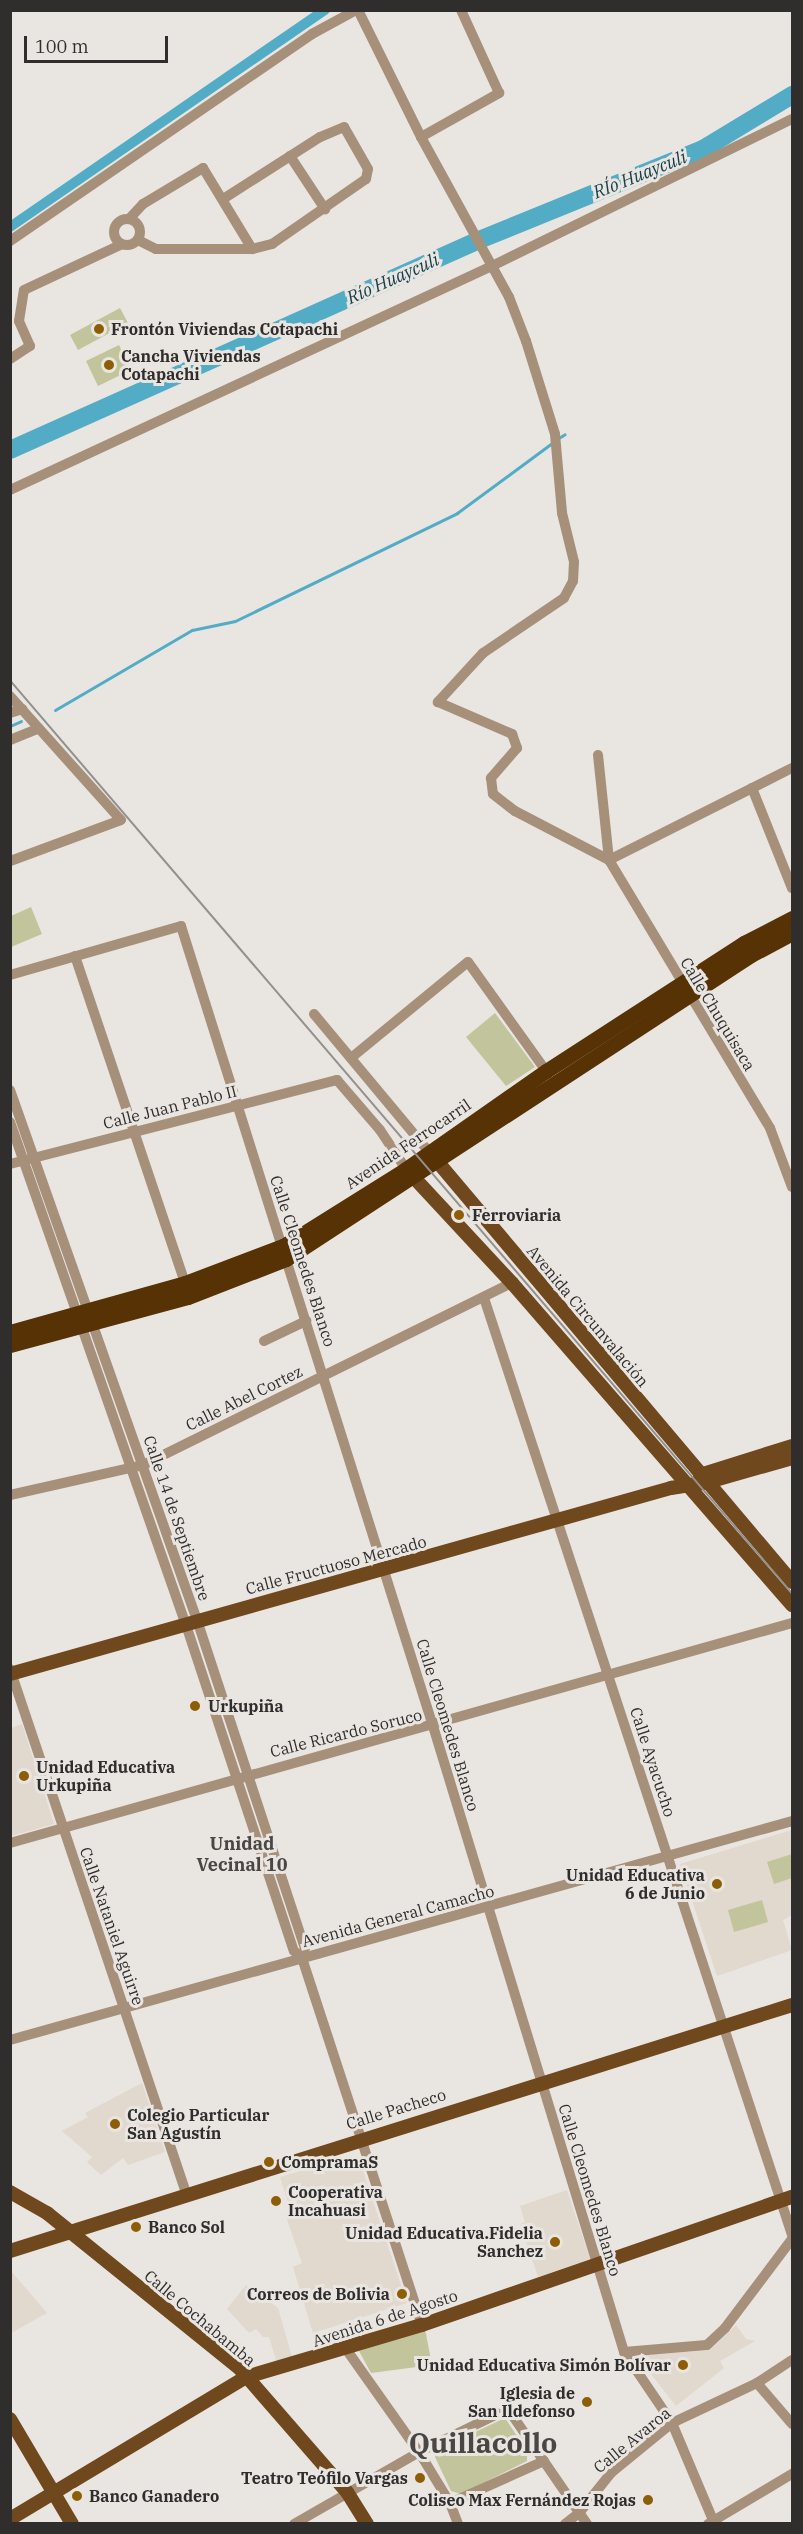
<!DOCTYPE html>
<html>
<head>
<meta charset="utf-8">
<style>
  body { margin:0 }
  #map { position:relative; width:803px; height:2534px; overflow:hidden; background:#e9e5e1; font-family:"IBM Plex Serif",serif }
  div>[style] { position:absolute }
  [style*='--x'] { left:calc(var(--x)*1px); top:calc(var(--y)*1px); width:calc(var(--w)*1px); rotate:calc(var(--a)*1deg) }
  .built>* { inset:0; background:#e1d8ce }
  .green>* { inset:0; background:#c2c59b }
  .stream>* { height:3px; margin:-1.5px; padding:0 1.5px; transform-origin:1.5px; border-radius:1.5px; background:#52acc6 }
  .canal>* { height:10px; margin:-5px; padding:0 5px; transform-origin:5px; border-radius:5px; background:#52acc6 }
  .river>* { height:18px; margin:-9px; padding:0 9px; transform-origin:9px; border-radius:9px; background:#52acc6 }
  .minor>* { height:10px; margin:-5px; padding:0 5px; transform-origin:5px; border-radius:5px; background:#a7907a }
  .minor>.ring { margin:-5px; padding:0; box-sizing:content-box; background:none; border:10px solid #a7907a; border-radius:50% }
  .major>* { height:14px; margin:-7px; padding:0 7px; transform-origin:7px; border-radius:7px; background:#70481d }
  .highway>* { height:15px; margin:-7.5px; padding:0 7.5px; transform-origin:7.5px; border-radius:7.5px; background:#563205 }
  .tram>* { height:1.5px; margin:-0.75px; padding:0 0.75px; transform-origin:0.75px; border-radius:0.75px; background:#93908d }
  .dots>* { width:16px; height:16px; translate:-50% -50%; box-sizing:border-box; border:3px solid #e9e5e1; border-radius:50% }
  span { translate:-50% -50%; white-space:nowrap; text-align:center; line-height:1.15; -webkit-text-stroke:6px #e9e5e1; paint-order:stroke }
  .poi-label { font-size:16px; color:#302e2d; font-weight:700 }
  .left { translate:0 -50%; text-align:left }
  .right { translate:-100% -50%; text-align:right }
  .street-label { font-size:16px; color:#302e2d }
  .water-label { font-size:18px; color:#153f4a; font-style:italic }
  .neighbourhood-label { font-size:18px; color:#494643; font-weight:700 }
  .town-label { font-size:28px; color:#494643; font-weight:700 }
  .frame { position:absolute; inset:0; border:12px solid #302e2d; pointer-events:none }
  .scale { position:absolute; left:24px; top:36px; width:144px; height:27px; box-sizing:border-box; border:3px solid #302e2d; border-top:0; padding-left:8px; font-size:18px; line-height:21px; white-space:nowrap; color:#302e2d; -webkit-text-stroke:4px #e9e5e1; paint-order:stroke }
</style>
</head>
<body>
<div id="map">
  <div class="built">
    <i style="clip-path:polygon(22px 1724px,54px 1824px,11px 1836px,11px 1728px)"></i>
    <i style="clip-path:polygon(792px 1830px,792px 1915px,783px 1920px,792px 1950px,717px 1976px,680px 1864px)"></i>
    <i style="clip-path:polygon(142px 2083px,165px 2152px,128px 2165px,123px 2158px,101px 2175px,87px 2162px,92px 2157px,62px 2131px,88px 2117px,85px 2113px)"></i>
    <i style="clip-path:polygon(349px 2156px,359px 2159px,407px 2303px,313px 2333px,293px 2267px,302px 2263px,285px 2214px,291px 2212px,280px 2177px)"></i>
    <i style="clip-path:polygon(567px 2190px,590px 2259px,538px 2277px,520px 2224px,525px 2222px,520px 2206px)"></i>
    <i style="clip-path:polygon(11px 2271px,47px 2313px,11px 2333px,10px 2333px)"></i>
    <i style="clip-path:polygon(246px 2285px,278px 2308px,292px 2357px,277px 2363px,269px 2337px,263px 2337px,256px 2329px,249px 2333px,227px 2309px)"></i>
    <i style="clip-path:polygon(736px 2325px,746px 2339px,755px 2341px,720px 2361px,724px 2368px,676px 2406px,637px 2356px,710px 2350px)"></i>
  </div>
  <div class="green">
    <i style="clip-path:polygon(120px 308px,128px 323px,78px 350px,70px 335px)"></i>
    <i style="clip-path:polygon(119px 345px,131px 370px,98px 386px,86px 361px)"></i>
    <i style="clip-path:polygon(31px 907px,42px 934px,11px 947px,11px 916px)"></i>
    <i style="clip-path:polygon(495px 1013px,535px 1067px,506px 1086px,466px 1037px)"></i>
    <i style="clip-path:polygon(792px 1854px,792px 1878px,774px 1884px,767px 1862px)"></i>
    <i style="clip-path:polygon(762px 1900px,768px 1922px,734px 1932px,728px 1910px)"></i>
    <i style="clip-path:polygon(425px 2329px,432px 2365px,371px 2373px,359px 2351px)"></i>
    <i style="clip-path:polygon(505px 2418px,527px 2451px,527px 2461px,461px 2494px,451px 2491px,435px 2457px,437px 2450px)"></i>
  </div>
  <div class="stream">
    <i style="--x:557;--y:439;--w:9;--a:-32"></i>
    <i style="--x:55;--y:710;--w:159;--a:-30.3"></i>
    <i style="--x:192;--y:630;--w:44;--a:-11.8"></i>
    <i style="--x:235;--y:621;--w:247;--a:-25.9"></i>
    <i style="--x:457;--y:513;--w:118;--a:-36.4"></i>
    <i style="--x:10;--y:726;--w:12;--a:-24"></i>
  </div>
  <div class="canal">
    <i style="--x:10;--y:227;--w:383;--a:-34.6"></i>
  </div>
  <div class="river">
    <i style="--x:10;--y:450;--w:514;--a:-24.12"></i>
    <i style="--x:479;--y:240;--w:242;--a:-22.1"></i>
    <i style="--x:703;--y:149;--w:104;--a:-31.2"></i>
  </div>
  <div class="minor">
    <i style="--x:358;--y:10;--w:142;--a:63.6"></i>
    <i style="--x:421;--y:137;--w:183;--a:61.2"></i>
    <i style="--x:509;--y:297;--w:47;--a:68.9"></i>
    <i style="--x:526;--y:341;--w:97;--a:72.7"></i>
    <i style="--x:555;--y:434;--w:79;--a:84.9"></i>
    <i style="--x:562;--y:513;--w:50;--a:76.2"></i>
    <i style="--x:574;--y:562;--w:19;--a:93"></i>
    <i style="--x:573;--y:581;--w:19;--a:118"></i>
    <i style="--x:564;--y:598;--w:98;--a:145.8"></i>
    <i style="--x:483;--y:653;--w:67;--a:132.6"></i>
    <i style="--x:438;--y:702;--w:81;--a:23.4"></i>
    <i style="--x:512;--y:734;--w:15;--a:70"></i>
    <i style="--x:517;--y:748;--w:40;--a:131"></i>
    <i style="--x:491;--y:778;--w:16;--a:83"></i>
    <i style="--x:493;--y:794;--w:28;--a:38"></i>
    <i style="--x:515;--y:811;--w:106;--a:27.5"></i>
    <i style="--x:421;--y:137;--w:90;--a:-29.4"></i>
    <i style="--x:499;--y:93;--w:91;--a:-114.6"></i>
    <i style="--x:290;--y:156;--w:64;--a:56.6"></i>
    <i class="ring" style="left:114px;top:219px;width:16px;height:16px"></i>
    <i style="--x:129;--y:219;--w:21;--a:-47"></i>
    <i style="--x:143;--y:204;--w:70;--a:-31"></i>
    <i style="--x:203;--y:168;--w:95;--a:58.8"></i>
    <i style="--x:138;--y:240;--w:20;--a:27"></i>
    <i style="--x:156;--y:249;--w:96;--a:0"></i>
    <i style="--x:252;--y:249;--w:21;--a:-14"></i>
    <i style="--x:272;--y:244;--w:114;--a:-34.7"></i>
    <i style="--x:366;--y:179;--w:10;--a:-79"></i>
    <i style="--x:368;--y:169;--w:48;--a:-119.7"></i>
    <i style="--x:344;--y:127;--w:26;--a:157"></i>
    <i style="--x:320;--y:137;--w:115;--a:147.4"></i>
    <i style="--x:10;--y:241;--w:366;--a:-34.4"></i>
    <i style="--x:312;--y:34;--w:50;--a:-28.6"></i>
    <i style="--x:10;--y:359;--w:24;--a:-33"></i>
    <i style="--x:30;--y:346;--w:27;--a:-114"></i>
    <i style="--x:19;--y:321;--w:31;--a:-81"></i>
    <i style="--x:24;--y:290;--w:108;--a:-25.1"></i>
    <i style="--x:10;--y:490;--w:532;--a:-24.93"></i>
    <i style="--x:492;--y:266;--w:334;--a:-26.1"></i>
    <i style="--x:10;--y:696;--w:166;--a:48.2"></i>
    <i style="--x:121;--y:820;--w:118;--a:159.7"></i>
    <i style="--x:10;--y:713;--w:13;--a:-18"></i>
    <i style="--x:10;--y:740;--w:31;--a:-22"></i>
    <i style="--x:598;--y:755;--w:106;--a:84"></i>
    <i style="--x:609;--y:860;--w:313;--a:59"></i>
    <i style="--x:770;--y:1128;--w:63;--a:69.6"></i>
    <i style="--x:752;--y:788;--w:108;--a:68.2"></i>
    <i style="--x:609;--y:860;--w:205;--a:-26.7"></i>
    <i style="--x:75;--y:956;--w:345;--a:71.4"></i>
    <i style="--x:10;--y:975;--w:178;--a:-16"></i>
    <i style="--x:181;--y:926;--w:839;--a:72.52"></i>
    <i style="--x:433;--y:1726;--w:654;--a:73.03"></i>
    <i style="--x:624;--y:2352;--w:86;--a:55.9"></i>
    <i style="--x:672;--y:2423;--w:105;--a:67.1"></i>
    <i style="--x:314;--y:1014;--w:181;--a:50.2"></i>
    <i style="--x:351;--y:1058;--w:151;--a:-39.4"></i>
    <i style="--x:468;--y:962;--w:134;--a:54.4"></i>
    <i style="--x:10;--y:1090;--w:562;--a:70.57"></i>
    <i style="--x:197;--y:1620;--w:345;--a:71.8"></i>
    <i style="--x:305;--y:1948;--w:10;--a:107"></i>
    <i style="--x:10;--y:1122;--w:533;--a:70.72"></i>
    <i style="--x:186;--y:1625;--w:343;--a:71.7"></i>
    <i style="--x:294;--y:1951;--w:11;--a:41"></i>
    <i style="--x:302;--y:1958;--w:386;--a:71.9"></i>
    <i style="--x:10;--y:1164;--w:338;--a:-14.4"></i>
    <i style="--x:337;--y:1080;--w:66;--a:49.3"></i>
    <i style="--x:380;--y:1130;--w:47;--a:56.3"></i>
    <i style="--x:484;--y:1298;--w:986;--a:71.8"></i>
    <i style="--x:264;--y:1341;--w:47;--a:-25.5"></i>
    <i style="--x:10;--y:1495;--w:136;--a:-12.7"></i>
    <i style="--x:143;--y:1465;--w:411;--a:-26.3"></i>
    <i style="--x:10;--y:1669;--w:553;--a:71.43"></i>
    <i style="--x:10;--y:1843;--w:812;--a:-15.71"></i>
    <i style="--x:10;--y:2040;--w:812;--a:-15.64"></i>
    <i style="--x:346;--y:2349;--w:126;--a:54.7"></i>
    <i style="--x:419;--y:2452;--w:60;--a:58.7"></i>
    <i style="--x:450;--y:2503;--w:22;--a:69"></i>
    <i style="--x:624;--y:2352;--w:83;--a:-4.8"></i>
    <i style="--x:707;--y:2345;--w:25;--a:-43"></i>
    <i style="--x:725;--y:2328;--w:111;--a:-53"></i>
    <i style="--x:757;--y:2383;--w:54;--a:49.5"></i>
    <i style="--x:450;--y:2503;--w:103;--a:-24.1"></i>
    <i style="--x:294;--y:2524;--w:144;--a:-29.9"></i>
    <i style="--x:419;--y:2452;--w:99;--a:-25.8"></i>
    <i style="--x:508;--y:2409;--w:140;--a:55.5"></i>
    <i style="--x:565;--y:2524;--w:18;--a:-38"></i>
    <i style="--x:579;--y:2513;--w:51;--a:-51.3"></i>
    <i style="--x:611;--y:2473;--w:79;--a:-39.3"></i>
    <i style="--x:672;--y:2423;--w:94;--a:-25.2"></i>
    <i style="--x:757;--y:2383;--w:42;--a:-33.3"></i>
    <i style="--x:708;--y:2524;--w:98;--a:-30.8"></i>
  </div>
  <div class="major">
    <i style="--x:431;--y:1154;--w:560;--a:49.85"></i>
    <i style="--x:406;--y:1169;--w:156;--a:47.1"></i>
    <i style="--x:512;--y:1283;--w:427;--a:49"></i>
    <i style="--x:700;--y:1475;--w:96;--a:-17.5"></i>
    <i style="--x:10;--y:1674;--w:687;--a:-15.72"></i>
    <i style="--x:671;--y:1488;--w:37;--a:-9"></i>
    <i style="--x:708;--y:1482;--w:87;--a:-15.9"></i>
    <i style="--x:10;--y:2192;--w:43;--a:29.6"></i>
    <i style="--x:47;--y:2213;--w:248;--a:38.9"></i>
    <i style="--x:240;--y:2369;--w:163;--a:49"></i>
    <i style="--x:347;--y:2492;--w:38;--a:58"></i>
    <i style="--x:10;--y:2251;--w:820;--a:-17.46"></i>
    <i style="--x:10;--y:2419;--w:122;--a:59.4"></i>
    <i style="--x:10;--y:2519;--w:275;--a:-31"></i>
    <i style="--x:246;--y:2377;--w:184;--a:-16.5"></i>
    <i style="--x:422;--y:2325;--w:392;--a:-19.1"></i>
  </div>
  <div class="highway">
    <i style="--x:10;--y:1332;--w:182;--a:-15.6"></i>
    <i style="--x:185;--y:1283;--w:105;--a:-20.7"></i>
    <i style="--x:283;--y:1246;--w:145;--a:-32"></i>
    <i style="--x:406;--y:1169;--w:171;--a:-35"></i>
    <i style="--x:546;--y:1071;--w:236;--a:-32.9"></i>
    <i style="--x:744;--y:943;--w:54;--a:-27.5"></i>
    <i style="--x:10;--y:1345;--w:184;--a:-15.1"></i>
    <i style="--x:188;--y:1297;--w:105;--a:-21.2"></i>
    <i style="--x:286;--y:1259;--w:556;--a:-33.18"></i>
    <i style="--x:751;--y:955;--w:47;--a:-28.2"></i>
  </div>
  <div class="tram">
    <i style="--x:10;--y:680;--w:1202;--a:49.42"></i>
  </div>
  <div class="dots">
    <i style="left:99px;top:329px;background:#8d5e06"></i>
    <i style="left:109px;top:365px;background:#8d5e06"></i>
    <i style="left:459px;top:1215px;background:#8d5e06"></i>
    <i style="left:195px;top:1706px;background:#8d5e06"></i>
    <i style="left:24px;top:1776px;background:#8d5e06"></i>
    <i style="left:717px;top:1884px;background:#8d5e06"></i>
    <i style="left:115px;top:2124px;background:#8d5e06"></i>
    <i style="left:269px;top:2162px;background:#8d5e06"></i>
    <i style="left:276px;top:2201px;background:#8d5e06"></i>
    <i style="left:136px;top:2227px;background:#8d5e06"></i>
    <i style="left:555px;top:2242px;background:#8d5e06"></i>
    <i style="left:402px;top:2294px;background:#8d5e06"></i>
    <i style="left:683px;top:2365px;background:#8d5e06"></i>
    <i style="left:587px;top:2402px;background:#8d5e06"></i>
    <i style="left:420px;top:2478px;background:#8d5e06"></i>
    <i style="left:77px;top:2496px;background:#8d5e06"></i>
    <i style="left:648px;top:2500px;background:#8d5e06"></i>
  </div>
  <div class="poi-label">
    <span class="left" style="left:111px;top:329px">Frontón Viviendas Cotapachi</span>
    <span class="left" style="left:121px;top:365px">Cancha Viviendas<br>Cotapachi</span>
    <span class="left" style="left:472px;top:1215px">Ferroviaria</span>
    <span class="left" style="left:208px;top:1706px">Urkupiña</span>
    <span class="left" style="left:36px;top:1776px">Unidad Educativa<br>Urkupiña</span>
    <span class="right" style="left:705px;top:1884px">Unidad Educativa<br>6 de Junio</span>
    <span class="left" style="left:127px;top:2124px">Colegio Particular<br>San Agustín</span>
    <span class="left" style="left:281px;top:2162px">CompramaS</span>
    <span class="left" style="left:288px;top:2201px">Cooperativa<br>Incahuasi</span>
    <span class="left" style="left:148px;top:2227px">Banco Sol</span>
    <span class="right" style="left:543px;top:2242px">Unidad Educativa.Fidelia<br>Sanchez</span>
    <span class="right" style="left:390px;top:2294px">Correos de Bolivia</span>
    <span class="right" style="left:671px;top:2365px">Unidad Educativa Simón Bolívar</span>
    <span class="right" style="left:575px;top:2402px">Iglesia de<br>San Ildefonso</span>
    <span class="right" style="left:408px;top:2478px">Teatro Teófilo Vargas</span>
    <span class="left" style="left:89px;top:2496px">Banco Ganadero</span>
    <span class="right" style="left:636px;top:2500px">Coliseo Max Fernández Rojas</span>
  </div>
  <div class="street-label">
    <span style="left:718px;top:1014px;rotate:59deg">Calle Chuquisaca</span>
    <span style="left:170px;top:1107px;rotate:-14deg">Calle Juan Pablo II</span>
    <span style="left:408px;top:1144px;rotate:-34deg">Avenida Ferrocarril</span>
    <span style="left:303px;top:1261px;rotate:72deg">Calle Cleomedes Blanco</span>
    <span style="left:588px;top:1316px;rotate:50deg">Avenida Circunvalación</span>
    <span style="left:244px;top:1398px;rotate:-26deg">Calle Abel Cortez</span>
    <span style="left:177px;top:1518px;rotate:71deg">Calle 14 de Septiembre</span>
    <span style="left:336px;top:1565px;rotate:-15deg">Calle Fructuoso Mercado</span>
    <span style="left:448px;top:1725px;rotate:73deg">Calle Cleomedes Blanco</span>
    <span style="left:346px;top:1733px;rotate:-14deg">Calle Ricardo Soruco</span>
    <span style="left:653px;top:1762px;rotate:72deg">Calle Ayacucho</span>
    <span style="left:398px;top:1916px;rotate:-15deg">Avenida General Camacho</span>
    <span style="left:112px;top:1926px;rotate:71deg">Calle Nataniel Aguirre</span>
    <span style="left:396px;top:2109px;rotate:-17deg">Calle Pacheco</span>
    <span style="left:590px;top:2190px;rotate:73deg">Calle Cleomedes Blanco</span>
    <span style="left:200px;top:2318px;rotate:40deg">Calle Cochabamba</span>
    <span style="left:385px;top:2318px;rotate:-18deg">Avenida 6 de Agosto</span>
    <span style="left:632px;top:2440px;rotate:-39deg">Calle Avaroa</span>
  </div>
  <div class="water-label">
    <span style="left:640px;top:175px;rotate:-22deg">RÍo Huayculi</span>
    <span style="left:393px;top:279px;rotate:-24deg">Río Huayculi</span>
  </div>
  <div class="neighbourhood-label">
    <span style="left:242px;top:1855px">Unidad<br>Vecinal 10</span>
  </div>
  <div class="town-label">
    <span style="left:483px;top:2443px">Quillacollo</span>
  </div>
  <div class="frame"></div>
  <div class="scale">100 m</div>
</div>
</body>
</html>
